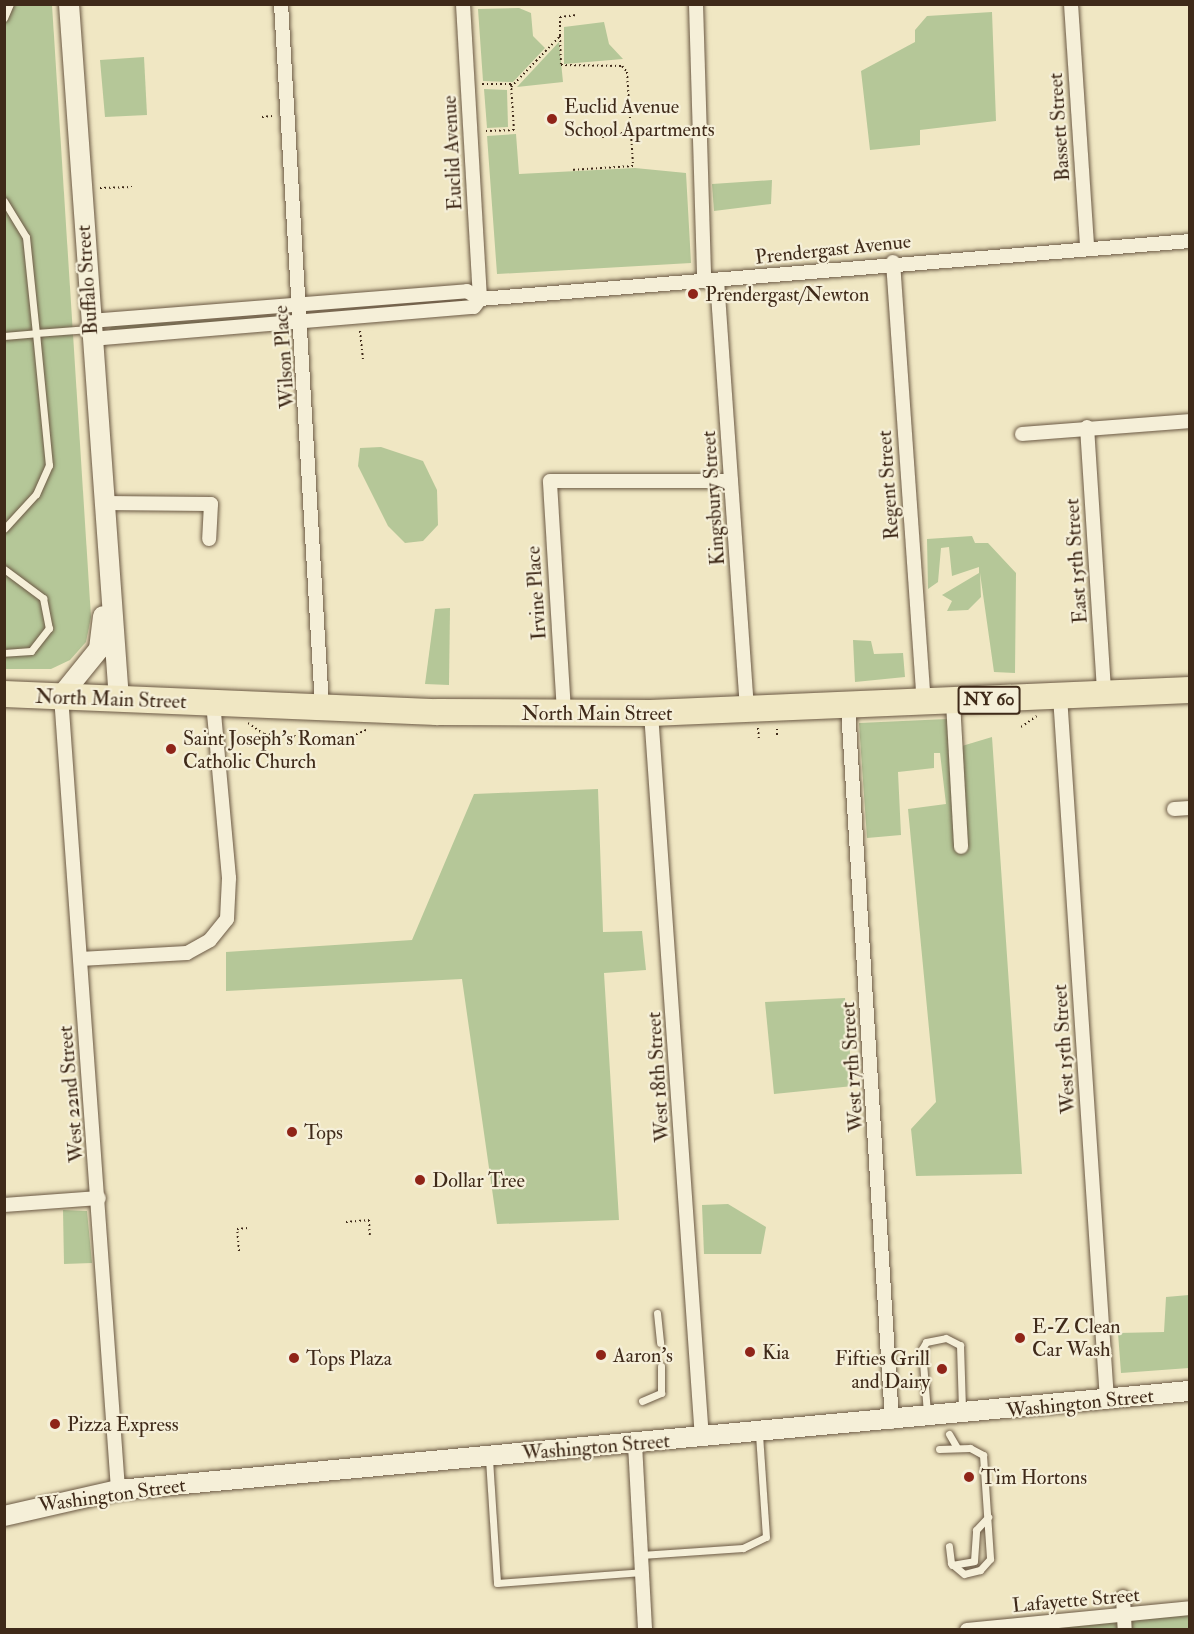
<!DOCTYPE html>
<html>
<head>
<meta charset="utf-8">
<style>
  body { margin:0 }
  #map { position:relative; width:1194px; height:1634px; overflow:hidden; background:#f0e7c3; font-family:"IM FELL Double Pica",serif }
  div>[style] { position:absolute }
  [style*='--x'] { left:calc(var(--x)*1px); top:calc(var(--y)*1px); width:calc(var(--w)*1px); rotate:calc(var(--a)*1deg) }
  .green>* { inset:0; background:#b5c798 }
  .path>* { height:2px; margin-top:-1px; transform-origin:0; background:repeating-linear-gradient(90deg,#3f2a19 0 1.5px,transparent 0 4.5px) }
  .roads { filter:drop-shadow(0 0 2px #6b5944) drop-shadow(0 0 2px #6b5944) }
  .lane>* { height:7px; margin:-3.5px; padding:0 3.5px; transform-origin:3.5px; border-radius:3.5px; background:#f5efd8 }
  .street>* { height:14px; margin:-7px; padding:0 7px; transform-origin:7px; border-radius:7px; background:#f5efd8 }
  .secondary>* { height:20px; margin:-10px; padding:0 10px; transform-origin:10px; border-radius:10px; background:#f5efd8 }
  .highway>* { height:26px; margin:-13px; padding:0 13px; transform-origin:13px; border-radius:13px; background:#f0e7c3 }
  .dots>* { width:16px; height:16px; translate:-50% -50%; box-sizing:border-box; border:3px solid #f5efd8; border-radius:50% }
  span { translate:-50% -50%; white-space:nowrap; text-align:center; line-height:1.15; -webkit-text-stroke:4.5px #f5efd8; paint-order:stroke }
  .shield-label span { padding:2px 4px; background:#f5efd8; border:2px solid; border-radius:4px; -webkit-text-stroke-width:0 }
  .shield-label { font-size:18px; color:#3f2a19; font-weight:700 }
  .poi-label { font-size:20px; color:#3f2a19 }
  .left { translate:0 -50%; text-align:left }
  .right { translate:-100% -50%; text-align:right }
  .street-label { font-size:20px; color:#3f2a19 }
  .frame { position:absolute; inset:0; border:6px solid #3f2a19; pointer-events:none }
</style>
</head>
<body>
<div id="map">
  <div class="green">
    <i style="clip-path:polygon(5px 5px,52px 5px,91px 617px,86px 642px,70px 660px,51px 669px,5px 669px)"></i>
    <i style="clip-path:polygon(519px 8px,531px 13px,533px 36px,545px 48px,513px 82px,483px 81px,478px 9px)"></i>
    <i style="clip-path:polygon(992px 12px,996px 121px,920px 130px,920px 145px,870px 150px,861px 71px,915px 42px,915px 30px,927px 16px)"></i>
    <i style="clip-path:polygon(604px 22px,609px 44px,623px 59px,564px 64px,564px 27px)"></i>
    <i style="clip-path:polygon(559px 42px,563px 82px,517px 87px)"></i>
    <i style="clip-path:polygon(144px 57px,147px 115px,105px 117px,100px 60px)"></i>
    <i style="clip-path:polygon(484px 89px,507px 90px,508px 127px,487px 128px)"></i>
    <i style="clip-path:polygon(516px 134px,519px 174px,635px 168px,686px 173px,691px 263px,497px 274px,487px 136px)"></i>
    <i style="clip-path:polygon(772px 180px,771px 204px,714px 211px,712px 184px)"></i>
    <i style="clip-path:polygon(281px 316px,281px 318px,109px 330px,112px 326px)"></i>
    <i style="clip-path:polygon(381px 447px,423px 461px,437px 490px,438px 525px,423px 541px,405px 543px,388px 526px,358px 466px,360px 448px)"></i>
    <i style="clip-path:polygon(972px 536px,975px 543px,988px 543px,1016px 573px,1015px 673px,994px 672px,980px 573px,981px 597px,968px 610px,947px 611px,952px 601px,942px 595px,979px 573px,979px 567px,952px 576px,949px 547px,941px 548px,938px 582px,928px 589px,927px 539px)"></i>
    <i style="clip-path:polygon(450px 608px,449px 685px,425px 684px,435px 609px)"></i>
    <i style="clip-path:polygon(853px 640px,871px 641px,874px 654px,903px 653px,905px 677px,855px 682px)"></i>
    <i style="clip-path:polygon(947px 719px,952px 749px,992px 737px,1022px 1174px,916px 1176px,911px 1129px,936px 1102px,908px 809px,946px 804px,940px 753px,934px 753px,934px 768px,898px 772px,901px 835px,867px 838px,859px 723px)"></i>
    <i style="clip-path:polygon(598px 789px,603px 932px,642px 931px,646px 970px,604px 973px,619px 1220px,497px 1224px,462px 979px,226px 991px,226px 952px,412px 940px,474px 794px)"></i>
    <i style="clip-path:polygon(845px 998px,853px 1086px,774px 1094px,765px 1002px)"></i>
    <i style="clip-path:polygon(728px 1204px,766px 1227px,761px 1254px,704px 1254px,702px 1205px)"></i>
    <i style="clip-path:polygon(63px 1210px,87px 1211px,92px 1263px,64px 1264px)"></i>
    <i style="clip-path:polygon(1189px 1295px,1189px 1368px,1121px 1373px,1118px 1333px,1164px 1332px,1166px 1297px)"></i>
    <i style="clip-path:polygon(1189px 1613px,1189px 1629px,1030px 1630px)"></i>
  </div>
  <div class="path">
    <i style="--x:560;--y:36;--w:29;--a:88"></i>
    <i style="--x:561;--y:65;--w:61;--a:0.9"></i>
    <i style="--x:622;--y:66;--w:8;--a:50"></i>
    <i style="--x:627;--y:72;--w:94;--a:86.3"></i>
    <i style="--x:633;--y:166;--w:63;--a:176.4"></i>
    <i style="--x:482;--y:84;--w:29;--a:0"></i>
    <i style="--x:511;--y:84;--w:46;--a:86.3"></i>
    <i style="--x:514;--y:130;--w:29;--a:178"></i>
    <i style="--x:511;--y:87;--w:71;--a:-46.1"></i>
    <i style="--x:560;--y:36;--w:19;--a:-90"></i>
    <i style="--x:560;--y:17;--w:17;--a:-7"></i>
    <i style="--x:262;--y:117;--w:10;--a:-6"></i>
    <i style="--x:602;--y:137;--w:19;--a:-9"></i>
    <i style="--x:621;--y:134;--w:13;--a:-45"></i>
    <i style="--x:100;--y:188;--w:32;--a:-2"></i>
    <i style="--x:360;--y:331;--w:29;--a:84"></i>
    <i style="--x:248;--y:723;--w:19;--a:35"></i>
    <i style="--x:264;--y:734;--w:21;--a:5"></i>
    <i style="--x:285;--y:736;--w:63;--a:1.8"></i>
    <i style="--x:348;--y:738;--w:20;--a:-24"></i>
    <i style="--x:1021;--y:727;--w:19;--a:-35"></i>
    <i style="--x:758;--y:728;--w:11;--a:85"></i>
    <i style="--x:777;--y:729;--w:9;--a:90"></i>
    <i style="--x:346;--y:1222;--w:23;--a:-5"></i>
    <i style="--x:369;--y:1220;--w:18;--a:87"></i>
    <i style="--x:239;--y:1251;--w:22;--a:-95"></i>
    <i style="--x:237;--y:1229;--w:11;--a:-5"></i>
  </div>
  <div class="roads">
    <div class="lane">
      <i style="--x:4;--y:18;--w:15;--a:-67"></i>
      <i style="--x:4;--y:201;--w:42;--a:58.6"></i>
      <i style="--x:26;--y:237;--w:97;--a:84.1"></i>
      <i style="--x:36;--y:333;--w:53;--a:-4.3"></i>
      <i style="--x:4;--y:336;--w:32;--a:-5"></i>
      <i style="--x:36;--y:333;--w:133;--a:84.4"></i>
      <i style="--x:49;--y:465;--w:32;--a:114"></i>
      <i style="--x:36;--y:494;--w:47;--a:132.4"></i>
      <i style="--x:4;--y:569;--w:49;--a:36.6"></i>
      <i style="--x:43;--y:598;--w:31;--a:79"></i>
      <i style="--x:49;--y:628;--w:29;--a:128"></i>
      <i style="--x:31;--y:651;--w:27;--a:176"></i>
      <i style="--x:657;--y:1313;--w:30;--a:84"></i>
      <i style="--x:642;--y:1401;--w:21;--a:-23"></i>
      <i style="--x:661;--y:1393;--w:27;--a:-90"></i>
      <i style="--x:927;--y:1413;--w:64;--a:-94.5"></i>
      <i style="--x:922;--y:1349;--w:8;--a:-60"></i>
      <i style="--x:926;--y:1342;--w:20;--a:-11"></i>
      <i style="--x:946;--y:1338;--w:16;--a:27"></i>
      <i style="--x:960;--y:1345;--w:65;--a:88.2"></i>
      <i style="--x:949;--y:1434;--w:16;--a:60"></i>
      <i style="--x:939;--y:1449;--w:31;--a:-2"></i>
      <i style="--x:970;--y:1448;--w:15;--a:28"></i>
      <i style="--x:983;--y:1455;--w:104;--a:86.1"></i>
      <i style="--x:990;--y:1559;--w:15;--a:132"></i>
      <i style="--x:980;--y:1570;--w:16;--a:166"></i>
      <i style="--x:964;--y:1574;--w:17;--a:-140"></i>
      <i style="--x:951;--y:1563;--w:17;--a:-97"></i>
      <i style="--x:489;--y:1459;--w:124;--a:86.3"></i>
      <i style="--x:497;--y:1583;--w:145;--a:-4.3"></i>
      <i style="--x:641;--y:1555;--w:102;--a:-3.9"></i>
      <i style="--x:743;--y:1548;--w:25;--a:-26"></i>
      <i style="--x:766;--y:1537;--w:104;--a:-93.9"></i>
      <i style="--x:952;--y:1565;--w:22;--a:-10"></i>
      <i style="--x:974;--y:1561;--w:31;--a:-86"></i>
      <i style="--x:976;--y:1530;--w:18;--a:-47"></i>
    </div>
    <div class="street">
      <i style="--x:281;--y:4;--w:704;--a:86.66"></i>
      <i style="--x:463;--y:4;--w:295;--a:86.7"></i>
      <i style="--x:696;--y:4;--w:277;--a:88.3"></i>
      <i style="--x:1071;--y:4;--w:244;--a:86.2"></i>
      <i style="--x:893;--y:262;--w:443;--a:86"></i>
      <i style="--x:717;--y:280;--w:433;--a:86"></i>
      <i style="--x:480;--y:299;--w:712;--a:-4.67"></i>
      <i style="--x:90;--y:321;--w:378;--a:-4.5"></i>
      <i style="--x:467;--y:291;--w:15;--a:32"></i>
      <i style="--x:91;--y:339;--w:384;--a:-4.8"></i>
      <i style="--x:474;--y:307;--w:10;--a:-53"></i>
      <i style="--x:1087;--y:427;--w:267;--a:86.3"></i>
      <i style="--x:1022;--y:434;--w:169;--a:-4.4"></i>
      <i style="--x:103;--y:503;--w:108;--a:0.5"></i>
      <i style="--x:211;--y:504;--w:35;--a:93"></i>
      <i style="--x:61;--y:696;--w:796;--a:85.89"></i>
      <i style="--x:1060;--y:696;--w:705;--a:86.18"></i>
      <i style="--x:953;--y:702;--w:145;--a:86.8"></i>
      <i style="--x:848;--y:708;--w:715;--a:86.47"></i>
      <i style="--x:564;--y:712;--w:231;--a:-93.5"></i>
      <i style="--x:550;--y:481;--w:181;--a:0"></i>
      <i style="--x:651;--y:713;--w:727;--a:85.98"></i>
      <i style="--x:1174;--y:809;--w:16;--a:-4"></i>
      <i style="--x:80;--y:959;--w:107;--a:-3.2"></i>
      <i style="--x:187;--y:953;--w:26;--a:-29"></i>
      <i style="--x:210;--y:940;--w:27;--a:-51"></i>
      <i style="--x:227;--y:919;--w:41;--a:-87.2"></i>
      <i style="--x:229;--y:878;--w:176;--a:-95.2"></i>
      <i style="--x:4;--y:1205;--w:95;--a:-4.2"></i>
      <i style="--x:635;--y:1444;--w:186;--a:86.9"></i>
      <i style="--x:1123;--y:1597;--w:33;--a:87"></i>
      <i style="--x:967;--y:1630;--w:224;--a:-5.6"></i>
    </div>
    <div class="secondary">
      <i style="--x:69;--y:4;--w:697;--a:85.89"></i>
      <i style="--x:61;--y:696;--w:60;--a:-51"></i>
      <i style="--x:99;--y:649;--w:33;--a:-83"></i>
      <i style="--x:4;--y:1516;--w:117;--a:-12.8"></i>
      <i style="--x:118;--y:1490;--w:1077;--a:-5.28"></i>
    </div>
    <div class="highway">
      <i style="--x:4;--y:694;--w:433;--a:2.4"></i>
      <i style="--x:437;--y:712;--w:214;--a:0.3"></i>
      <i style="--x:651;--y:713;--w:539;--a:-2.44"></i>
    </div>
  </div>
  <div class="dots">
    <i style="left:552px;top:119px;background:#8f2418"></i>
    <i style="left:693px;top:294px;background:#8f2418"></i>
    <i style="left:171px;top:749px;background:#8f2418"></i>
    <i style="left:292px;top:1132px;background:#8f2418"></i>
    <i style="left:420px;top:1180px;background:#8f2418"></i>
    <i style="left:1020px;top:1338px;background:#8f2418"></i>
    <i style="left:750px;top:1352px;background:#8f2418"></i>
    <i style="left:601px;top:1355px;background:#8f2418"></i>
    <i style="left:294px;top:1358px;background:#8f2418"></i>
    <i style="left:942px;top:1369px;background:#8f2418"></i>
    <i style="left:55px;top:1424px;background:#8f2418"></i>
    <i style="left:969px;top:1477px;background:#8f2418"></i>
  </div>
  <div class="shield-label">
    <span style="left:989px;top:700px">NY 60</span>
  </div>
  <div class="poi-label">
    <span class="left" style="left:564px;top:118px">Euclid Avenue<br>School Apartments</span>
    <span class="left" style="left:705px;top:294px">Prendergast/Newton</span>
    <span class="left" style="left:183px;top:750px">Saint Joseph's Roman<br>Catholic Church</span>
    <span class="left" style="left:304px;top:1132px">Tops</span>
    <span class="left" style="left:432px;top:1180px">Dollar Tree</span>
    <span class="left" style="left:1032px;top:1338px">E-Z Clean<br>Car Wash</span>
    <span class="left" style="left:762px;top:1352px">Kia</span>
    <span class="left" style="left:613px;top:1355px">Aaron's</span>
    <span class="left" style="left:306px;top:1358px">Tops Plaza</span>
    <span class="right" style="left:930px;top:1370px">Fifties Grill<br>and Dairy</span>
    <span class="left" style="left:67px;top:1424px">Pizza Express</span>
    <span class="left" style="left:981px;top:1477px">Tim Hortons</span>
  </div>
  <div class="street-label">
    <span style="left:1059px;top:127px;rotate:-94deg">Bassett Street</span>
    <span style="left:452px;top:153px;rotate:-93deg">Euclid Avenue</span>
    <span style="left:833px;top:249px;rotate:-6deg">Prendergast Avenue</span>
    <span style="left:87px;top:280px;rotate:-94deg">Buffalo Street</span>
    <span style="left:284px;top:357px;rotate:-94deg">Wilson Place</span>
    <span style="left:888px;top:485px;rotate:-94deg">Regent Street</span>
    <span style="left:713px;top:498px;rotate:-94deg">Kingsbury Street</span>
    <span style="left:1076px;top:561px;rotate:-94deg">East 15th Street</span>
    <span style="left:536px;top:593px;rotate:-94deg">Irvine Place</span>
    <span style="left:111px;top:699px;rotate:2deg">North Main Street</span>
    <span style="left:597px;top:713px">North Main Street</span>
    <span style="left:1064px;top:1049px;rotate:-94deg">West 15th Street</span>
    <span style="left:852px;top:1067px;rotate:-94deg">West 17th Street</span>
    <span style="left:658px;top:1077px;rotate:-94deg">West 18th Street</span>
    <span style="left:71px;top:1094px;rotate:-95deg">West 22nd Street</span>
    <span style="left:1080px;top:1403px;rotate:-6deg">Washington Street</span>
    <span style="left:596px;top:1447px;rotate:-5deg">Washington Street</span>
    <span style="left:112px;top:1495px;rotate:-8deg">Washington Street</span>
    <span style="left:1076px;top:1600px;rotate:-5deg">Lafayette Street</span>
  </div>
  <div class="frame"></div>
</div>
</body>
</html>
